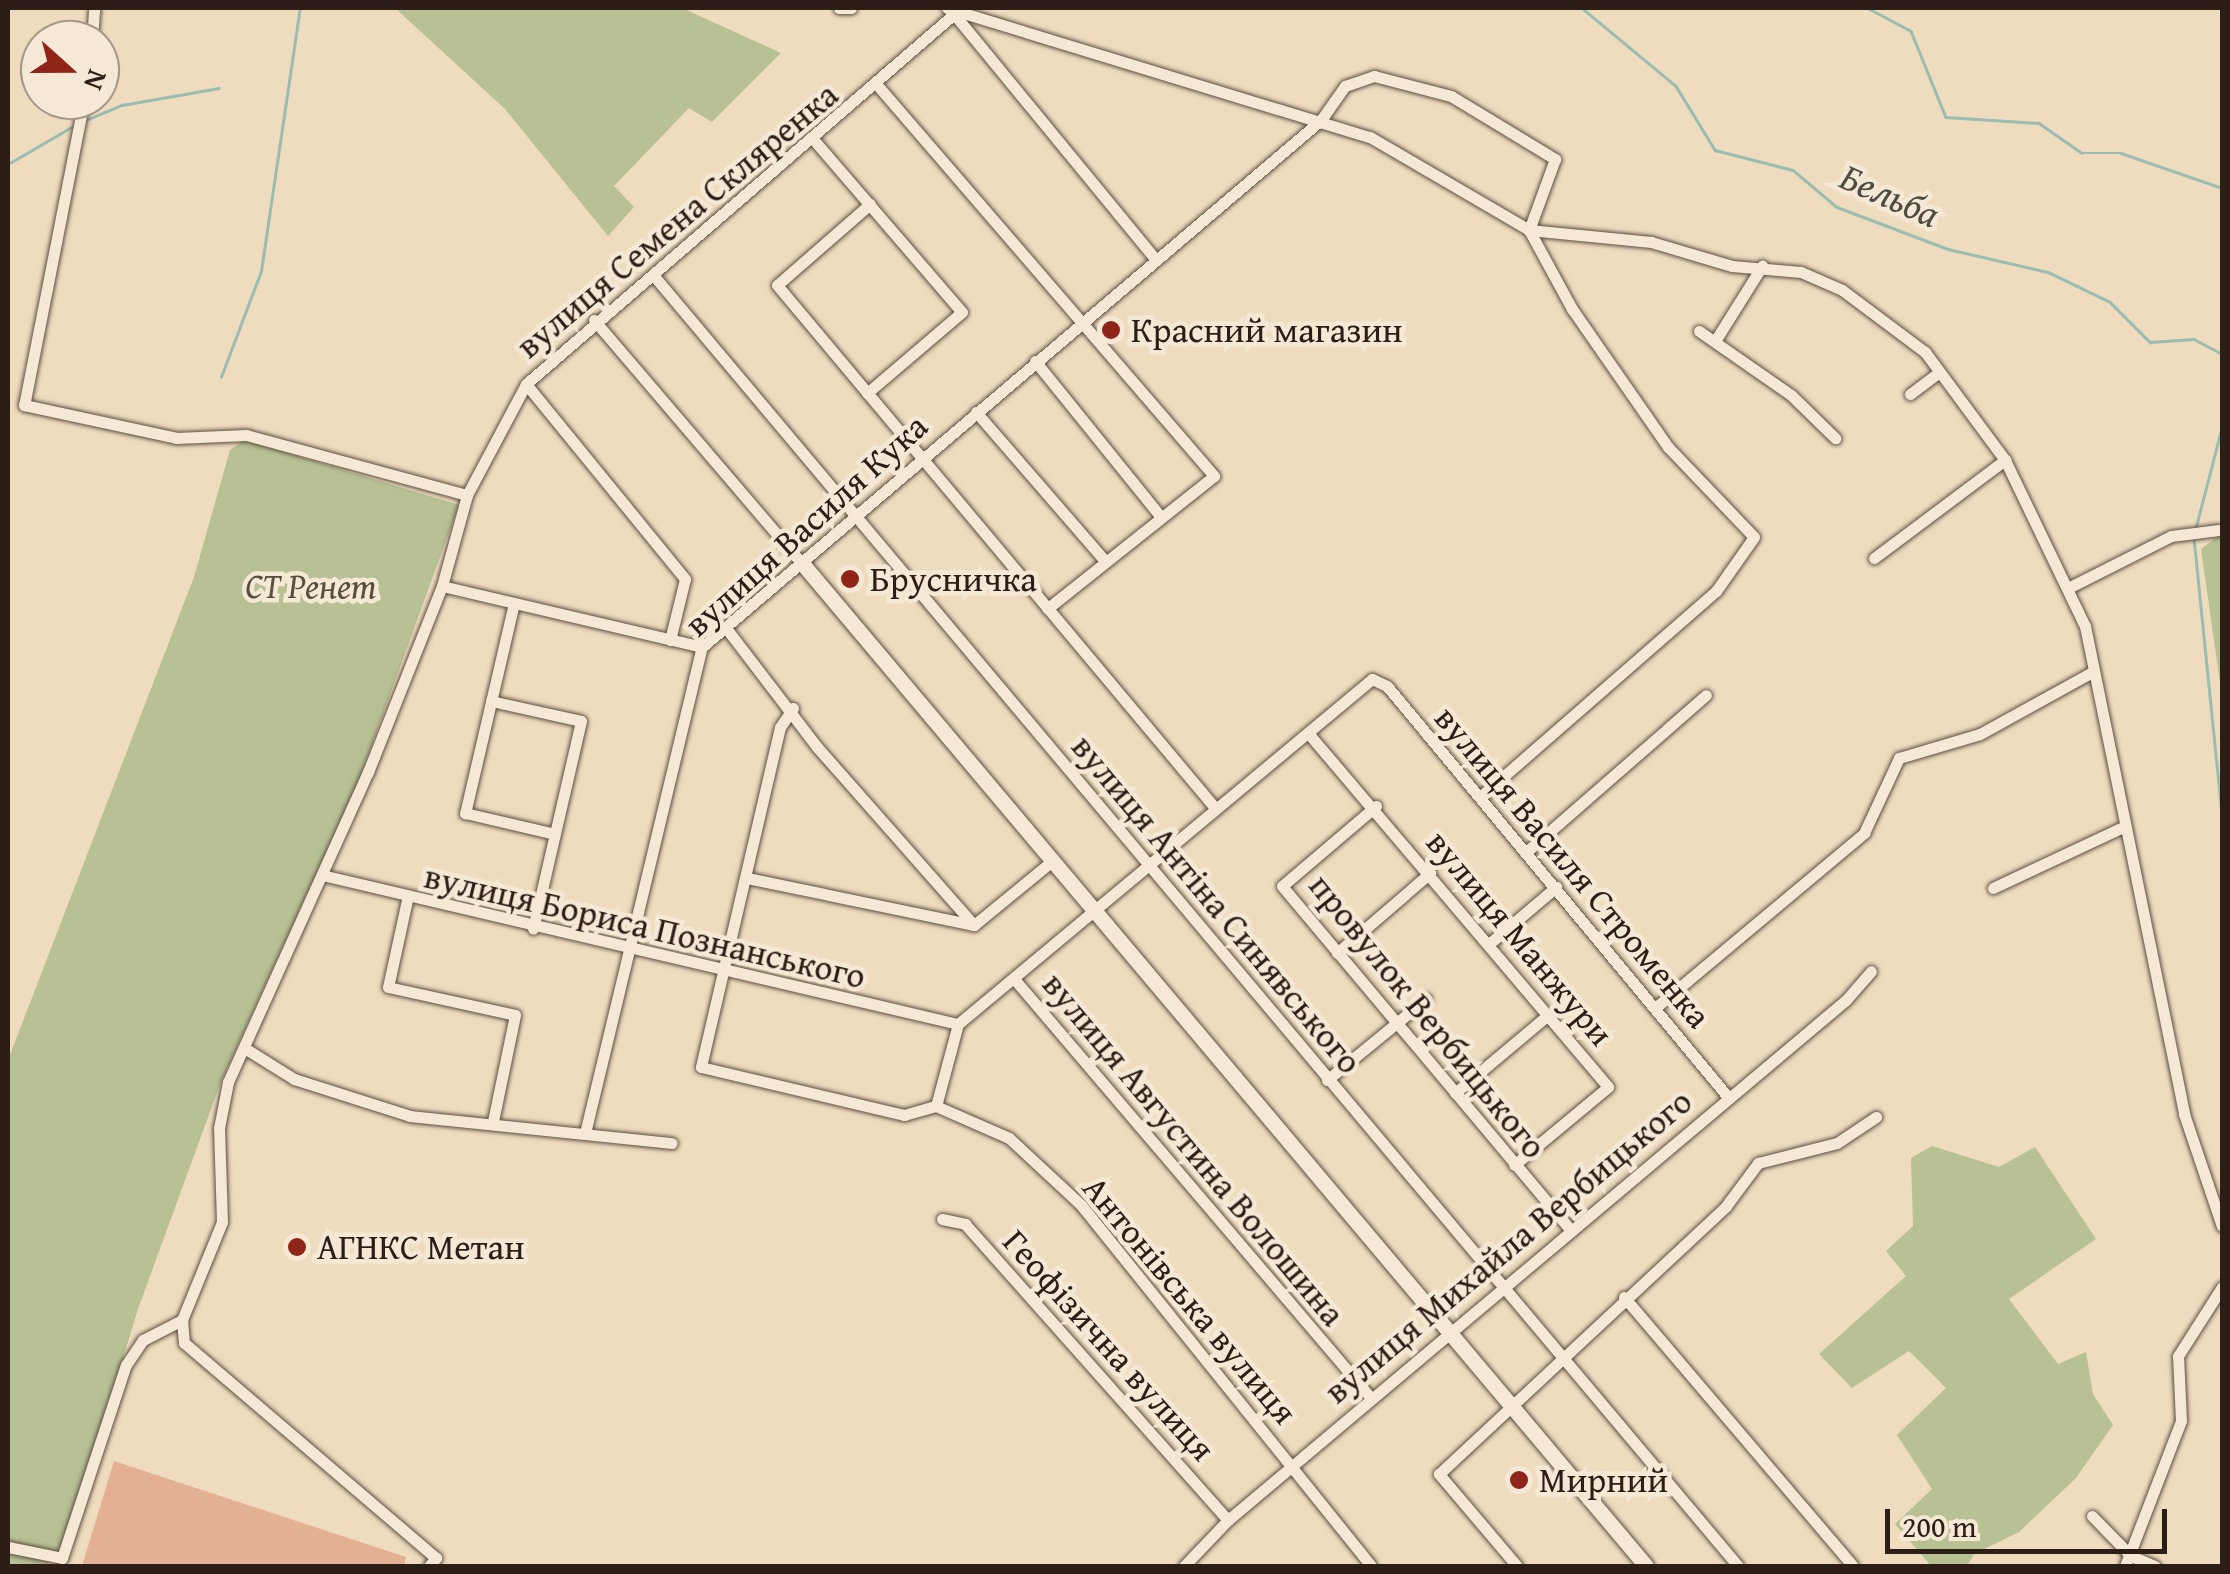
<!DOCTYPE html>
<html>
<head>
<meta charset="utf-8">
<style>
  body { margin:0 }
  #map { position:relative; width:2230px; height:1574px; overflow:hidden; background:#efdcbf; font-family:"Gentium Book Plus",serif }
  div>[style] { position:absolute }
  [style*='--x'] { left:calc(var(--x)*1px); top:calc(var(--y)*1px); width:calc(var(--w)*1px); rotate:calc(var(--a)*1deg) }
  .green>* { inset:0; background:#b7c194 }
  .stream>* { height:2.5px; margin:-1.25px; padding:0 1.25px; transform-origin:1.25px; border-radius:1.25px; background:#9abcb1 }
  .building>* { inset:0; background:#e3b094 }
  .roads { filter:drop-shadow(0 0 2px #5d4e40) drop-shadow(0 0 2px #5d4e40) }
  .street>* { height:11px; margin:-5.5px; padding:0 5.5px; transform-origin:5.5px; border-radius:5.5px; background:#f5e8d5 }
  .secondary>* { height:15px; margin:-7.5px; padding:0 7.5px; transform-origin:7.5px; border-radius:7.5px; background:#f5e8d5 }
  .dots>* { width:28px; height:28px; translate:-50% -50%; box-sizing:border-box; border:5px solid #f5e8d5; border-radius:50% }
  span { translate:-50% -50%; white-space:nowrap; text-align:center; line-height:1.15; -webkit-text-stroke:9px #f5e8d5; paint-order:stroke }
  .street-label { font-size:35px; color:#2c1e16 }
  .poi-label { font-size:35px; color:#2c1e16 }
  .left { translate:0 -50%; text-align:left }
  .park-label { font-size:35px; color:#564f3c; font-style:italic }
  .water-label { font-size:38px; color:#4d4d44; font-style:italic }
  .frame { position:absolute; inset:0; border:10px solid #2c1e16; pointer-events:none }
  .north { position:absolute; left:20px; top:20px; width:100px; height:100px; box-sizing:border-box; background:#f5e8d5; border:2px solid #a59789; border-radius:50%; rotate:111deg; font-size:28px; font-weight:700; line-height:40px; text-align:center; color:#2c1e16 }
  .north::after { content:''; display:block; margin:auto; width:35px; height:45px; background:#8f2418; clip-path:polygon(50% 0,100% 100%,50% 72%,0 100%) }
  .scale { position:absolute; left:1885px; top:1509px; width:282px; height:45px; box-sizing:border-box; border:5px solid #2c1e16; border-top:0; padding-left:12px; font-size:30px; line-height:35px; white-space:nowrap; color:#2c1e16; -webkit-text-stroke:8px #f5e8d5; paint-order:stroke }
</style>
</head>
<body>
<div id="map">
  <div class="green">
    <i style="clip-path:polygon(395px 8px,682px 8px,781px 53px,712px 122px,689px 108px,614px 186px,634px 207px,608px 236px,505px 109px)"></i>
    <i style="clip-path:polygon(244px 440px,459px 505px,357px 785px,222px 1079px,138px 1309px,64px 1550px,45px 1566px,8px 1566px,8px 1060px,194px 577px,230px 450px)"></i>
    <i style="clip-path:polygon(2222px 533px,2222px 697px,2201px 549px)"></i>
    <i style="clip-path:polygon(1932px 1146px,1999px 1167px,2035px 1147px,2096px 1239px,2009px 1299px,2058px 1364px,2086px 1352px,2093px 1394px,2113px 1425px,2076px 1478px,2019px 1532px,1974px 1554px,1967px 1566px,1931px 1566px,1895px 1524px,1932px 1489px,1897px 1435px,1946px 1388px,1909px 1351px,1852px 1388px,1819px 1354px,1906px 1276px,1886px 1251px,1913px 1226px,1911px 1158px)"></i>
  </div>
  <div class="stream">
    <i style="--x:1582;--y:8;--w:122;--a:39.7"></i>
    <i style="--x:1676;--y:86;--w:75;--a:58.6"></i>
    <i style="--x:1715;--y:150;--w:81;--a:14.4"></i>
    <i style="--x:1793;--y:170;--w:57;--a:40.1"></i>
    <i style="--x:1837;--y:207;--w:119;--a:20.7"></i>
    <i style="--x:1948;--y:249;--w:103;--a:13"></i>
    <i style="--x:2048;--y:272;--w:69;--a:25.8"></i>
    <i style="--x:2110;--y:302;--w:57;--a:45"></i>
    <i style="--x:2150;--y:342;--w:44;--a:-3.9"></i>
    <i style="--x:2194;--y:339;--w:32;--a:28"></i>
    <i style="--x:1868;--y:8;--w:49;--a:28.1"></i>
    <i style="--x:1911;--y:31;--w:93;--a:67.9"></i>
    <i style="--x:1946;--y:117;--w:93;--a:3.7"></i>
    <i style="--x:2039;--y:123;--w:52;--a:34.9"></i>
    <i style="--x:2082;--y:153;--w:39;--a:0"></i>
    <i style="--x:2121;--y:153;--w:107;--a:19.1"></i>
    <i style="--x:86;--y:120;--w:39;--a:-23"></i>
    <i style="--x:122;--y:105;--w:98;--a:-9.9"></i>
    <i style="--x:8;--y:164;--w:78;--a:-30.2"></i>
    <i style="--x:221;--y:377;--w:113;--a:-69.3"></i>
    <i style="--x:261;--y:271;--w:266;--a:-81.6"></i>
    <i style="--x:2195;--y:530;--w:107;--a:-75.4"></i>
    <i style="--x:2194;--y:538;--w:278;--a:84.2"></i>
  </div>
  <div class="building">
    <i style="clip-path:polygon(114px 1461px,406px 1557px,404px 1566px,82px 1566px)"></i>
  </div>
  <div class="roads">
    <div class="street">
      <i style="--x:839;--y:8;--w:12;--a:0"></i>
      <i style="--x:947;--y:8;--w:442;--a:17"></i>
      <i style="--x:1370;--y:137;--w:184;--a:30.3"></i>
      <i style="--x:1529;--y:230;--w:90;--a:61.4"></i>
      <i style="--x:1572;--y:309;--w:168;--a:55.2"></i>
      <i style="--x:1668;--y:447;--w:124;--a:46.3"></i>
      <i style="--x:1754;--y:537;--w:66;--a:125.1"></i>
      <i style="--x:1716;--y:591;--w:313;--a:138.9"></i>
      <i style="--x:954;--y:14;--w:318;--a:50.6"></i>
      <i style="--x:92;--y:40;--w:32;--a:-86"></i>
      <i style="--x:878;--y:86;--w:515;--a:49.25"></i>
      <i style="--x:1214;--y:476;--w:213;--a:141.5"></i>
      <i style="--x:84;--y:100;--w:311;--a:101.1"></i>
      <i style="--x:24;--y:405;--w:156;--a:12.2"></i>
      <i style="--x:176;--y:438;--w:70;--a:-2.5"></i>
      <i style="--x:246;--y:435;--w:229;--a:15.2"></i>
      <i style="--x:813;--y:139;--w:228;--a:49.3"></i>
      <i style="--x:962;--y:312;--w:125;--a:139.5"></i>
      <i style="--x:870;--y:204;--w:123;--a:138.9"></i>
      <i style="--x:777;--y:285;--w:682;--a:50.05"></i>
      <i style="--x:654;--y:276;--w:1685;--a:49.96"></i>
      <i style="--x:594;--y:320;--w:318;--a:49.5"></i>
      <i style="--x:1699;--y:331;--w:112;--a:34.8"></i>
      <i style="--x:1791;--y:395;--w:62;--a:44.3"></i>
      <i style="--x:1715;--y:341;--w:89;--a:-57.9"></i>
      <i style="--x:1035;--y:361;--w:201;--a:51.1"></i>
      <i style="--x:526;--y:384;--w:252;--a:50.8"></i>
      <i style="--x:685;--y:579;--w:63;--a:103.8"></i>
      <i style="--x:1910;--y:394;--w:36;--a:-37"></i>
      <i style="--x:976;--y:412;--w:198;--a:49.1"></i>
      <i style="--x:1874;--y:558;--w:164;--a:-36.8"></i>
      <i style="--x:442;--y:586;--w:267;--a:13.2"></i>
      <i style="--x:2070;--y:587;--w:113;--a:-26.8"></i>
      <i style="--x:2171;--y:536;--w:48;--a:-7.1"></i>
      <i style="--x:514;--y:603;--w:216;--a:103.1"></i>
      <i style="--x:465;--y:813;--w:92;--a:13.1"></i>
      <i style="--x:726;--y:628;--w:150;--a:52.6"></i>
      <i style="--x:817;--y:747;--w:237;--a:48.6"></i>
      <i style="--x:491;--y:701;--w:92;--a:12.5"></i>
      <i style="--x:581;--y:721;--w:213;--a:103"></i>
      <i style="--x:793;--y:708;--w:23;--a:124"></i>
      <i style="--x:780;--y:727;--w:349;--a:103.1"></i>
      <i style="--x:701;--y:1067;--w:209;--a:13.3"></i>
      <i style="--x:904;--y:1115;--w:33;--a:-16"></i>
      <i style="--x:1308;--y:733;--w:464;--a:49.7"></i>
      <i style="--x:1608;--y:1087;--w:122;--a:140.3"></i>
      <i style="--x:1376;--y:806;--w:123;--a:139.6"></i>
      <i style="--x:1282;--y:886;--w:446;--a:50"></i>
      <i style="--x:1525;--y:853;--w:240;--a:-41.1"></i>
      <i style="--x:322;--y:875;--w:653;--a:13.19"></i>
      <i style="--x:747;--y:878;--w:232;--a:11.7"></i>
      <i style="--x:974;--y:925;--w:99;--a:-39.3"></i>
      <i style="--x:1993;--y:888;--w:141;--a:-25.1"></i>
      <i style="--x:407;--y:900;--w:89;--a:102.3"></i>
      <i style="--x:388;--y:987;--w:130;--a:12.4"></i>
      <i style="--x:515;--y:1015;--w:108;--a:101.7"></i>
      <i style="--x:1490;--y:943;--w:87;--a:-40.3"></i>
      <i style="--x:1337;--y:953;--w:123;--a:-40.7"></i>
      <i style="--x:1015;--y:980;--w:549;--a:49.58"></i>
      <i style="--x:1655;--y:1008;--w:273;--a:-39.9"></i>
      <i style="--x:1864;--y:833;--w:83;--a:-65"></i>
      <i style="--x:1899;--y:758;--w:84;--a:-16.5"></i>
      <i style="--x:1980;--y:734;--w:130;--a:-28.9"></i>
      <i style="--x:246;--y:1049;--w:57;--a:32"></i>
      <i style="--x:294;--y:1079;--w:122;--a:17.7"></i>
      <i style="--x:410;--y:1116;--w:263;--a:5.9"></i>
      <i style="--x:1327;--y:1080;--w:128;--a:-39.3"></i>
      <i style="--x:1455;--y:1093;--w:121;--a:-40"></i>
      <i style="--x:936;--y:1106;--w:85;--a:-75"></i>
      <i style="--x:958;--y:1024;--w:539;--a:-39.81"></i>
      <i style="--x:1372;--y:679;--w:17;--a:25"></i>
      <i style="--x:1387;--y:686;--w:534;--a:50.32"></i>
      <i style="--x:936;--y:1106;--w:80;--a:23.7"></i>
      <i style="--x:1009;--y:1138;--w:98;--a:42.9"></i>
      <i style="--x:1081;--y:1205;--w:463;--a:51.2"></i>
      <i style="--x:586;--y:1129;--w:496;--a:-76.5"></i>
      <i style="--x:702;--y:647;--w:813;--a:-40.41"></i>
      <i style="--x:1321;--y:120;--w:42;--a:-54.8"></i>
      <i style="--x:1345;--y:86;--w:31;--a:-19"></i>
      <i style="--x:1374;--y:76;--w:80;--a:14.6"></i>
      <i style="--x:1451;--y:96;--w:122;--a:31.2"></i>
      <i style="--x:1555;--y:159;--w:76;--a:110.1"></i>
      <i style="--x:1529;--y:230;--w:123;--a:5.6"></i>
      <i style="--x:1651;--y:242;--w:84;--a:16.5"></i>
      <i style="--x:1732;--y:266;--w:69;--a:5"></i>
      <i style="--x:1801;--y:272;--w:45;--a:23.7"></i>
      <i style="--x:1842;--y:290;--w:104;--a:36.8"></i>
      <i style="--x:1925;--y:352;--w:134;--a:53.5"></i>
      <i style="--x:2005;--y:460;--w:184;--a:64.3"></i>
      <i style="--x:2085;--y:626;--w:498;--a:78.5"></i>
      <i style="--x:2184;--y:1114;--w:118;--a:71.3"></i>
      <i style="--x:942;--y:1219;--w:24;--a:12"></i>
      <i style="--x:965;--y:1224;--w:396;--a:48.4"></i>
      <i style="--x:1624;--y:1297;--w:353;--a:49.6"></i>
      <i style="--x:2092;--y:1516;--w:56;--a:45.7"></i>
      <i style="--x:2131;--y:1556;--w:26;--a:23"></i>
      <i style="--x:8;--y:1547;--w:55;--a:11.5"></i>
      <i style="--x:62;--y:1558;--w:203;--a:-71.7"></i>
      <i style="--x:126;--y:1365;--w:30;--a:-56"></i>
      <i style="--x:143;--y:1340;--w:44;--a:-27.1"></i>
      <i style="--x:429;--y:1566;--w:11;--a:-49"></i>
      <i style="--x:436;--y:1558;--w:331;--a:-139.5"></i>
      <i style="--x:184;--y:1343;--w:23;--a:-95"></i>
      <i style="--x:182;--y:1320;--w:106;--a:-67.8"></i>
      <i style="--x:222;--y:1222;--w:94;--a:-91.8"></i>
      <i style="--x:219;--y:1128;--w:47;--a:-78.9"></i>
      <i style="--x:228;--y:1082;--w:340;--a:-65.7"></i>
      <i style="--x:368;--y:772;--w:200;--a:-68.3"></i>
      <i style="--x:442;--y:586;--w:94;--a:-74.6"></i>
      <i style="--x:467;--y:495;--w:126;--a:-62"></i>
      <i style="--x:526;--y:384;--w:566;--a:-40.84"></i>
      <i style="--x:1184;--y:1566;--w:64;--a:-46.3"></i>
      <i style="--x:1228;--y:1520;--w:808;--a:-40.08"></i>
      <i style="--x:1846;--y:1000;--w:38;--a:-49"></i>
      <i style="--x:1517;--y:1566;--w:121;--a:-130.3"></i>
      <i style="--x:1439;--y:1474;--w:393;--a:-43"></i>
      <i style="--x:1726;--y:1206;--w:54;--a:-53.3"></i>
      <i style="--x:1758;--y:1163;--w:81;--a:-14.2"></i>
      <i style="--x:1837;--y:1143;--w:47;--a:-33.7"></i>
      <i style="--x:2125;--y:1566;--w:155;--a:-68.9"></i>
      <i style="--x:2181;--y:1421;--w:65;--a:-92.6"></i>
      <i style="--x:2178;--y:1356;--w:82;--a:-57.5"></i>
    </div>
    <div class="secondary">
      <i style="--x:801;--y:562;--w:1312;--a:49.91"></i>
    </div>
  </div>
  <div class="dots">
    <i style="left:1111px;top:330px;background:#8f2418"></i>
    <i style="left:850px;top:579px;background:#8f2418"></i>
    <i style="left:297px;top:1247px;background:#8f2418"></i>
    <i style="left:1519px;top:1480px;background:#8f2418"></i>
  </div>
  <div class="street-label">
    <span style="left:677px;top:220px;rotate:-40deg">вулиця Семена Скляренка</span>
    <span style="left:806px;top:525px;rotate:-42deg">вулиця Василя Кука</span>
    <span style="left:1573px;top:867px;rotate:50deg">вулиця Василя Строменка</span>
    <span style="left:1217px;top:904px;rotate:50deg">вулиця Антіна Синявського</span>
    <span style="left:645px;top:926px;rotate:13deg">вулиця Бориса Познанського</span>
    <span style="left:1520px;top:938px;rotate:50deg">вулиця Манжури</span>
    <span style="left:1428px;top:1016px;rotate:51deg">провулок Вербицького</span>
    <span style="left:1194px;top:1149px;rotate:50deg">вулиця Августина Волошина</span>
    <span style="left:1508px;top:1246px;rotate:-40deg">вулиця Михайла Вербицького</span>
    <span style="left:1190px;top:1300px;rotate:50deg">Антонівська вулиця</span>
    <span style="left:1109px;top:1345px;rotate:48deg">Геофізична вулиця</span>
  </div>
  <div class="poi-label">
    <span class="left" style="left:1131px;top:330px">Красний магазин</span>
    <span class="left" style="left:870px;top:579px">Брусничка</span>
    <span class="left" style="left:317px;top:1247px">АГНКС Метан</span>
    <span class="left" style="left:1539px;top:1480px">Мирний</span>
  </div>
  <div class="park-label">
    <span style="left:311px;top:586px">СТ Ренет</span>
  </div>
  <div class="water-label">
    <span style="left:1890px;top:195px;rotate:24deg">Бельба</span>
  </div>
  <div class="frame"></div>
  <div class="north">N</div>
  <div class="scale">200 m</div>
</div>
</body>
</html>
